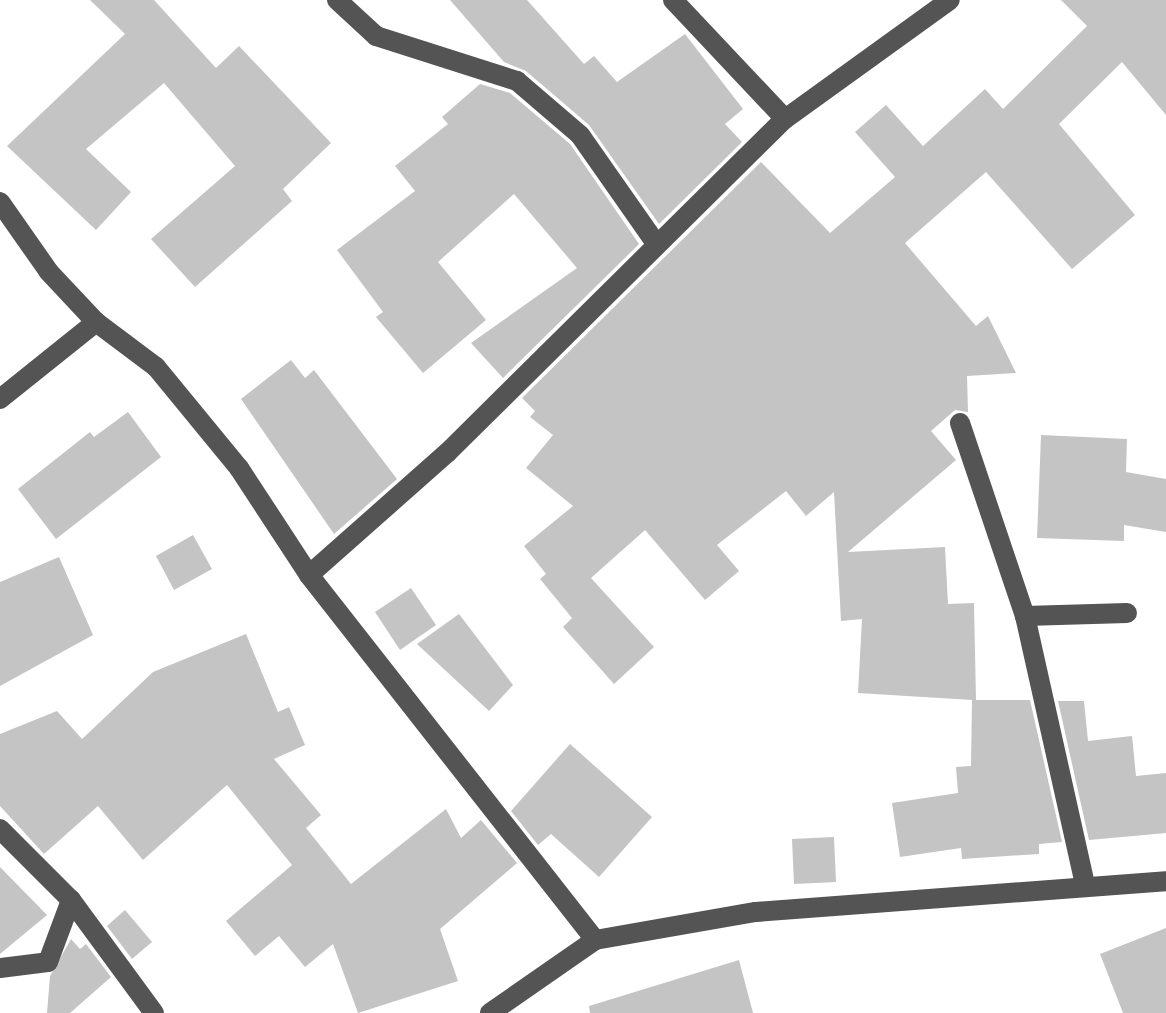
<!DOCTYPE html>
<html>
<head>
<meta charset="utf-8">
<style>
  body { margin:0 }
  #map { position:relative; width:1166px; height:1013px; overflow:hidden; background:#fff; font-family:Poppins,sans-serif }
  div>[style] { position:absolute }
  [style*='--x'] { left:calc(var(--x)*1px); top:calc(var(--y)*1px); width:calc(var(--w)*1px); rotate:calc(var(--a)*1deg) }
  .building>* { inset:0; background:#c4c4c4 }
  .minor>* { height:20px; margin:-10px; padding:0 10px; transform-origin:10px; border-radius:10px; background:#545454 }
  span { translate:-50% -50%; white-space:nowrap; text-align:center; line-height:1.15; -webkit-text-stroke:10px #fff; paint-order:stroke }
</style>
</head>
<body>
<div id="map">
  <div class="building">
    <i style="clip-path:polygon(90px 0,154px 0,216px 68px,239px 46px,331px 143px,283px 189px,292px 201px,195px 287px,151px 239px,235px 166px,164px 83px,86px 149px,131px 192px,96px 230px,7px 146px,125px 34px)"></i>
    <i style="clip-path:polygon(450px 0,527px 0,584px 64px,594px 56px,617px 82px,685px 34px,743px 109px,725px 124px,742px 142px,659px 224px,589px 125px,526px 71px,504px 62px)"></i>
    <i style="clip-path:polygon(1061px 0,1166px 0,1166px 115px,1122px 62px,1059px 124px,1135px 215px,1072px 269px,986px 172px,905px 243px,976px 326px,988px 316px,1016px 373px,967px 376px,968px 412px,955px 410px,931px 431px,956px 460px,848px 552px,945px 547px,948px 604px,974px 603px,976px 700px,1030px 700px,1062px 842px,1039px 844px,1039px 854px,962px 859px,961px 848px,900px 857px,892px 803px,958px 793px,956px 767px,971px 766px,972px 700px,858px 693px,862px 619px,841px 621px,834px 492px,806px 516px,786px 491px,717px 545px,739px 571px,705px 600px,645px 530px,591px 578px,654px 647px,614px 684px,563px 627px,572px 618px,540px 579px,546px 574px,524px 546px,573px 506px,526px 468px,553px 435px,530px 417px,535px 411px,522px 398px,761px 162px,830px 233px,895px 177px,855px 132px,886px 105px,923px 146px,985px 89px,1003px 109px,1087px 26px)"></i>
    <i style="clip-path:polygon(480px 84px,510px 93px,570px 144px,639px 244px,503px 378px,471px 343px,577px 268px,514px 194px,438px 262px,486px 320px,423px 373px,376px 317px,383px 312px,337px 250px,415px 191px,395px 166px,448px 124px,442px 117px)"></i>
    <i style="clip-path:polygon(291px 360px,305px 378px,314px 370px,397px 479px,334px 534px,241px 399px)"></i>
    <i style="clip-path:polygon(128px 412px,161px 457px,56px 539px,18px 489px,90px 432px,94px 437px)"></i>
    <i style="clip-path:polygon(1041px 435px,1127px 439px,1126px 472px,1166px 479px,1166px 532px,1124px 525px,1124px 541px,1037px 538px)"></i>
    <i style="clip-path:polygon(193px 535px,212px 569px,174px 590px,156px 556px)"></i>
    <i style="clip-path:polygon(59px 557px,93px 635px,0 686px,0 582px)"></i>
    <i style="clip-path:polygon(411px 588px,436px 625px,400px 650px,375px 612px)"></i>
    <i style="clip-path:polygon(459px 614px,513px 685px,489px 711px,417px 644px)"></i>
    <i style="clip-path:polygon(246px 634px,278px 712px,289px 707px,305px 745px,274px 759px,321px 815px,306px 828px,351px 884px,446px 809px,461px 838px,481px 820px,517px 863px,440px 929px,458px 981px,358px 1013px,333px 944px,305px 967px,279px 936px,255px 956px,226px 921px,292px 865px,227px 785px,143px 860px,98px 806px,44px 854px,0 806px,0 734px,57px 711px,82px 739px,153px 672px)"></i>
    <i style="clip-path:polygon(1058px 701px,1084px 701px,1088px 741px,1132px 736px,1136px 776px,1166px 773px,1166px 833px,1089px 840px)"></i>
    <i style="clip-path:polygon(570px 744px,652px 817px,599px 877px,551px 834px,538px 845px,511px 811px)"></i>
    <i style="clip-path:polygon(834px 837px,836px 882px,794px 884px,792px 839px)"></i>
    <i style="clip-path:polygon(0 867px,47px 915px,0 954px)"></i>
    <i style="clip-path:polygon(125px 910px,152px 942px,132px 959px,107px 926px)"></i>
    <i style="clip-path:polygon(1166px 928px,1166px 1013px,1123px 1013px,1100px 954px)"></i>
    <i style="clip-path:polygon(71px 939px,80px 949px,86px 944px,111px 977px,70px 1013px,47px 1013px,50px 976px)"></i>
    <i style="clip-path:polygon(739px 960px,753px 1013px,590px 1013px,589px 1006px)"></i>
  </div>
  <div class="minor">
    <i style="--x:337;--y:0;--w:53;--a:42.7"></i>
    <i style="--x:376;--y:36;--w:148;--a:17.7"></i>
    <i style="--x:517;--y:81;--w:83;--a:40.6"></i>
    <i style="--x:580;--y:135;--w:131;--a:55"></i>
    <i style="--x:673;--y:0;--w:163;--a:46.7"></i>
    <i style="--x:0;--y:202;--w:85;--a:55"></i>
    <i style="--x:49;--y:272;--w:69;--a:46.8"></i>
    <i style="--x:96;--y:322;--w:75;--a:36.9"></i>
    <i style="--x:156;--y:367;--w:131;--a:50.6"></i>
    <i style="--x:239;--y:468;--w:128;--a:56.8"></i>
    <i style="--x:309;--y:575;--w:464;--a:51.9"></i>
    <i style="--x:0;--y:399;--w:123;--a:-38.7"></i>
    <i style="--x:960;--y:423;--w:204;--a:71.4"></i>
    <i style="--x:1025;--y:616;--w:275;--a:77.4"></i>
    <i style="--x:309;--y:575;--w:184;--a:-41.5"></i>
    <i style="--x:447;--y:453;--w:475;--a:-44.7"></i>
    <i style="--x:785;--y:119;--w:203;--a:-35.8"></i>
    <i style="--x:1025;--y:616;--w:102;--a:-1.7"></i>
    <i style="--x:0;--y:829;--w:100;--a:45"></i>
    <i style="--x:71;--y:900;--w:140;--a:53.7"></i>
    <i style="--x:0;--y:968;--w:48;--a:-7.1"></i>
    <i style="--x:48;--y:962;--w:66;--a:-69.6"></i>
    <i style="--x:490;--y:1013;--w:128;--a:-34.8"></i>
    <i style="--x:595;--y:940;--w:163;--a:-9.9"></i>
    <i style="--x:756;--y:912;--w:411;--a:-4.3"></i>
  </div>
</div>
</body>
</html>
